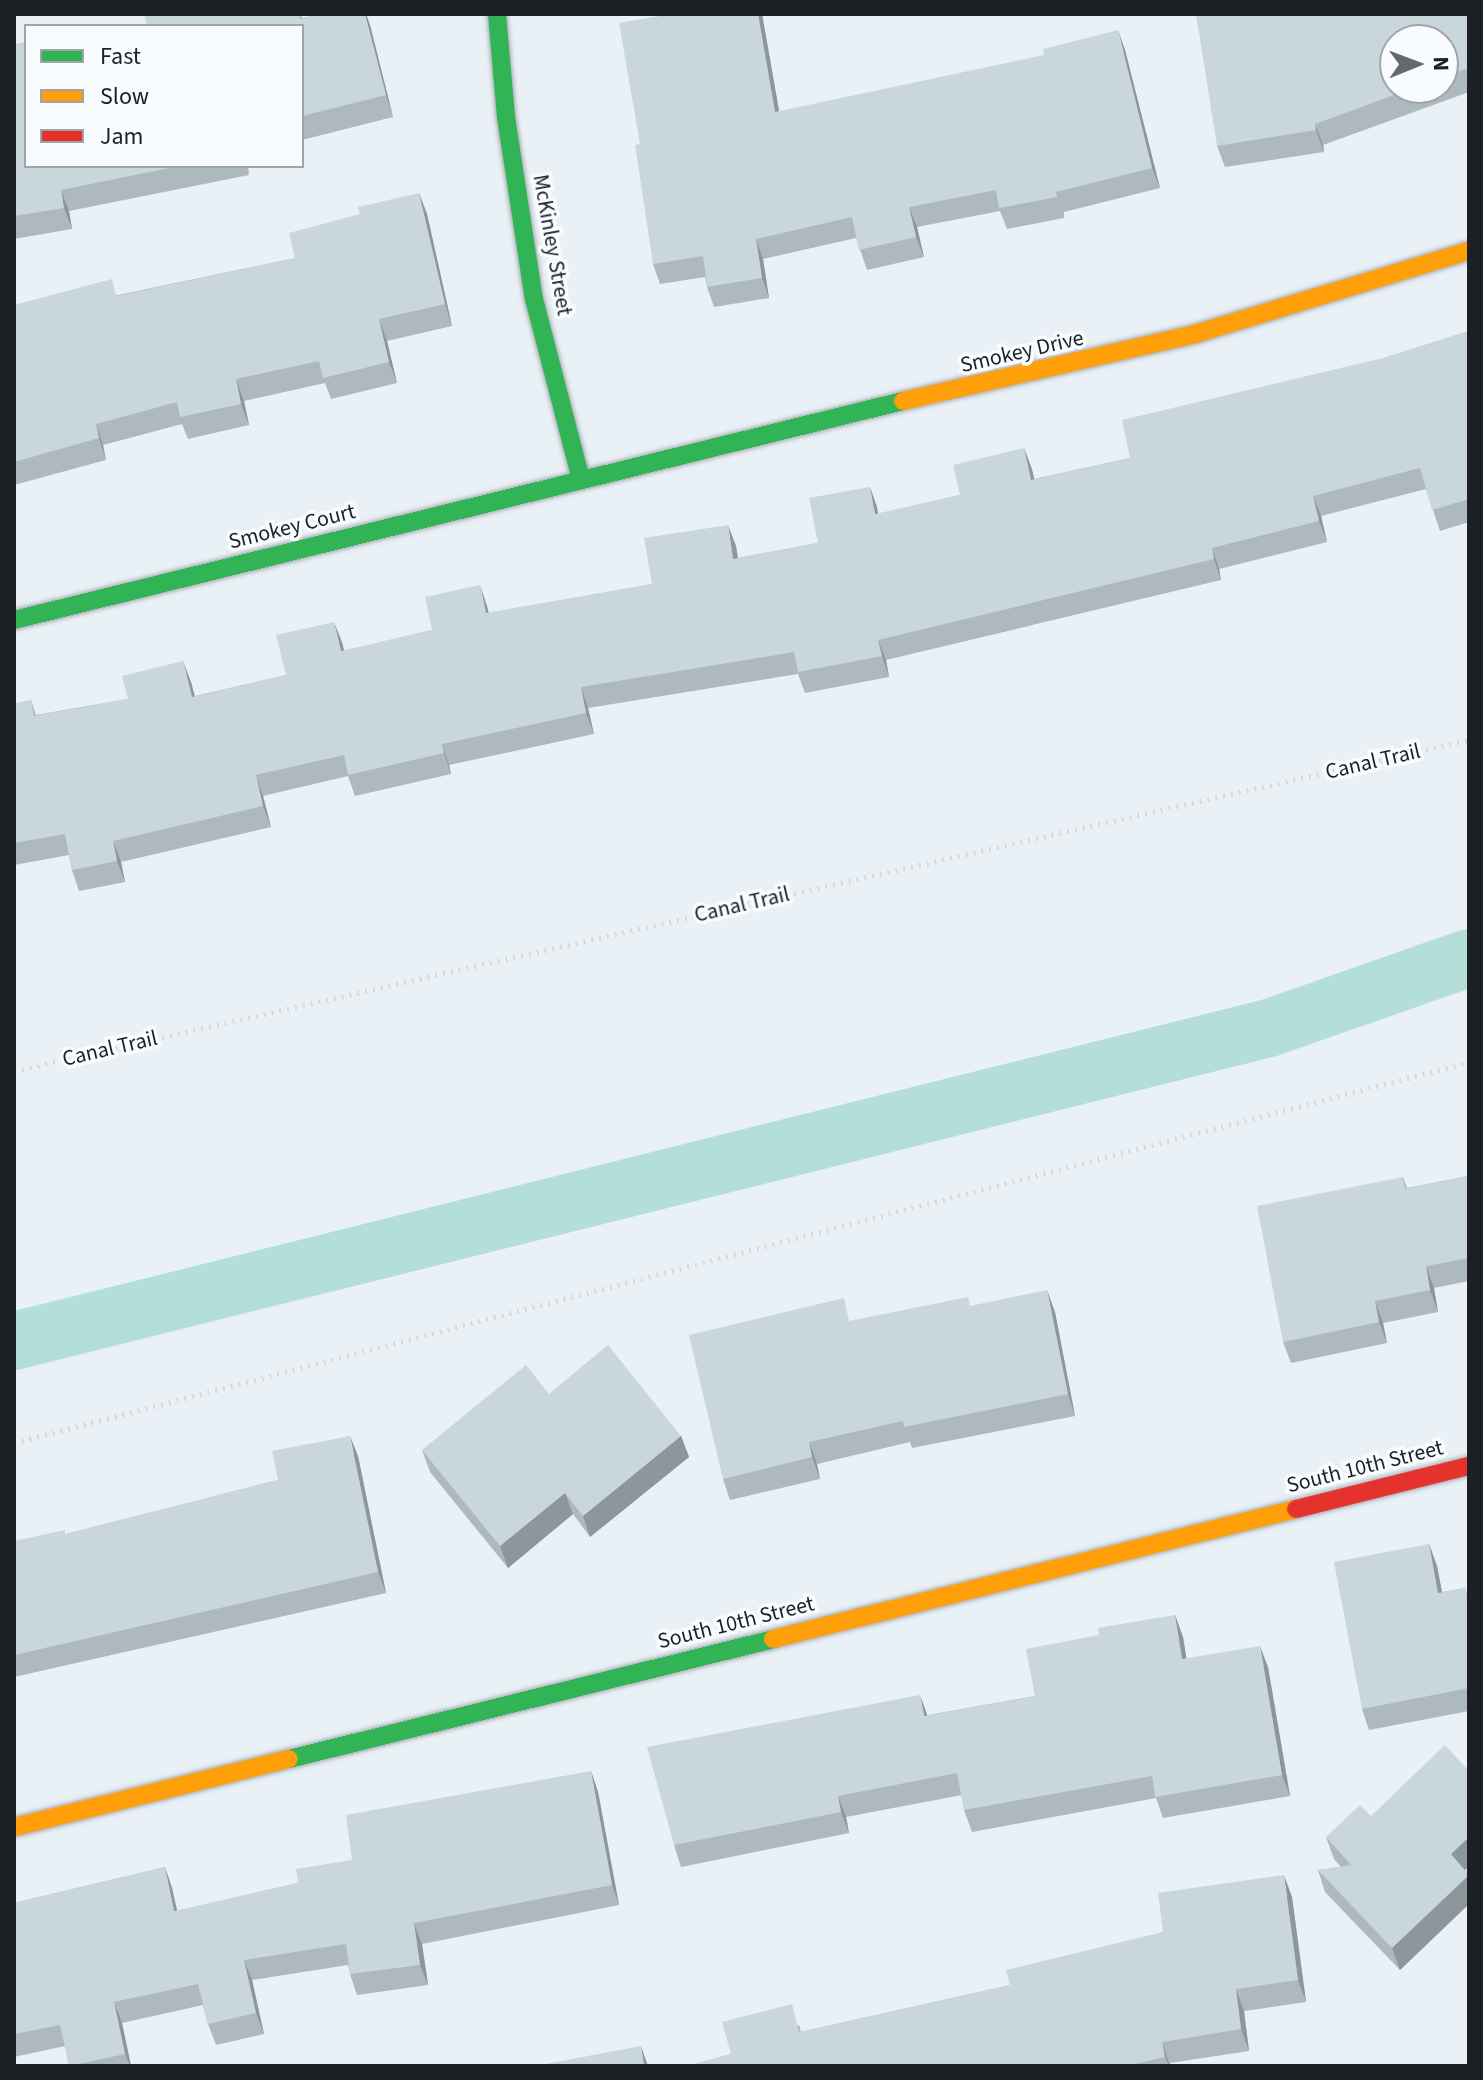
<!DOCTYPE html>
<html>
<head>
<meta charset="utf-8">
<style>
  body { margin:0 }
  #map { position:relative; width:1483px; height:2080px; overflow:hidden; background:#e9f0f6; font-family:"Source Sans 3",sans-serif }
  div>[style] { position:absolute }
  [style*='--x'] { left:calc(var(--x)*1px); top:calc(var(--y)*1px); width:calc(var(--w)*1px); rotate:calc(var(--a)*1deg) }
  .canal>* { height:58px; margin:-29px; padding:0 29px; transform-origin:29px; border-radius:29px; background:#b4ded8 }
  .path>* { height:5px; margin-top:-2.5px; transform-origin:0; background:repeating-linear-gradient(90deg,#d7dadc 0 2px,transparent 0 8px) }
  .roads { filter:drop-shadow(0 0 2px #a7acb1) drop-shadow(0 0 2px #a7acb1) }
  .fast>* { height:18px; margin:-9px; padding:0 9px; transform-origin:9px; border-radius:9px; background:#30b455 }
  .slow>* { height:18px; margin:-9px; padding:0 9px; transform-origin:9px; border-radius:9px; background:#ff9f0a }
  .jam>* { height:18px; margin:-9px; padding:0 9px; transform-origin:9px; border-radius:9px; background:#e5322d }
  .wall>* { inset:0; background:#adb9be }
  .shaded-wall>* { inset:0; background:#8d969b }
  .building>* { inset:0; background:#c9d7dd }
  span { translate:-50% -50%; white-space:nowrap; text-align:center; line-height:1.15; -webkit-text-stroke:7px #f9fcfe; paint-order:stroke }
  .street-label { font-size:22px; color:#1c2025 }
  .frame { position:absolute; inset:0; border:16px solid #1c2025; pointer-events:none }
  .legend { position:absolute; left:24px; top:24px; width:280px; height:144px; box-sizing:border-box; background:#f9fcfe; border:2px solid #a1a4a7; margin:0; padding:10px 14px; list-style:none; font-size:24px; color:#1c2025 }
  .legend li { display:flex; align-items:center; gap:16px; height:40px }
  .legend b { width:40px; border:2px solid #a1a4a7 }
  .north { position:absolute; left:1379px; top:24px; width:80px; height:80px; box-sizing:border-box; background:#f9fcfe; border:2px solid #a1a4a7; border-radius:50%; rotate:89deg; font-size:22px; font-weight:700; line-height:32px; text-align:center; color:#1c2025 }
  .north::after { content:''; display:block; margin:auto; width:28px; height:36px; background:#64696e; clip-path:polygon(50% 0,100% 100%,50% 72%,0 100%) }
</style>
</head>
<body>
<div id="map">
  <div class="canal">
    <i style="--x:14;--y:1341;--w:1293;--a:-14"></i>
    <i style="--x:1269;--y:1028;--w:212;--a:-19.3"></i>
  </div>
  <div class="path">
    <i style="--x:14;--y:1071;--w:1492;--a:-12.82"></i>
    <i style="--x:14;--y:1443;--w:1504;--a:-14.67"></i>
  </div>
  <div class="roads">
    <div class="fast">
      <i style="--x:497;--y:14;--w:103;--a:85"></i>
      <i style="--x:506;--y:117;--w:184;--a:81.3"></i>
      <i style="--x:534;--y:299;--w:187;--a:75.4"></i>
      <i style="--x:14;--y:620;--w:916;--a:-13.84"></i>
      <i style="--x:289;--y:1759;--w:499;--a:-13.9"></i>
    </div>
    <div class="slow">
      <i style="--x:903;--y:401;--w:300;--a:-12.9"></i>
      <i style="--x:1195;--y:334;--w:286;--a:-16.9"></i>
      <i style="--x:773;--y:1639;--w:539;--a:-13.96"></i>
      <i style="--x:14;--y:1827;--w:283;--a:-13.9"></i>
    </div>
    <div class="jam">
      <i style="--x:1296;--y:1509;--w:178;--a:-14"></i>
    </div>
  </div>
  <div class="wall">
    <i style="clip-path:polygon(144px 14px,301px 14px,302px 18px,319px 14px,366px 14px,370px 25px,393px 117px,302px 140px,302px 26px)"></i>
    <i style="clip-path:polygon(660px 14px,762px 14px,779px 112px,1125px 50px,1160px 188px,1064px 212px,1064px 218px,1007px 229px,1000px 211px,917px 227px,924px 257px,867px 270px,856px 238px,763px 259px,769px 298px,714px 307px,707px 287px,705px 277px,660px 284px,653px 264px,640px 144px)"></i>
    <i style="clip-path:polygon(evenodd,1469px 14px,1469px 92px,1323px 145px,1324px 152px,1225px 167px,1217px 146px,1469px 14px,1443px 40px,1443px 88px,1395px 88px,1443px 40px)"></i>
    <i style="clip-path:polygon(14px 44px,26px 166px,248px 166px,249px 175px,69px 211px,72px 229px,14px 239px)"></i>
    <i style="clip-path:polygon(419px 193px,427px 214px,452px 326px,387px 341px,397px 383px,331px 399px,325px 383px,244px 401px,249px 425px,188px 439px,182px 424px,103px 445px,106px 460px,14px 485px,14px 305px,118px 295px,295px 258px,360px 214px)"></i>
    <i style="clip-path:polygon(1469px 331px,1469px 522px,1440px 531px,1426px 489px,1321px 516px,1327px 542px,1219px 569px,1221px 580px,886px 660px,889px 677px,805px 693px,798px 674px,588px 708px,594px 734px,449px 765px,451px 774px,355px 796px,348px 776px,263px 796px,271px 827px,121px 862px,125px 882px,79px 891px,72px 870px,69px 855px,14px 865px,14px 704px,31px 700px,36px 715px,128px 699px,191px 682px,195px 696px,286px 675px,342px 642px,344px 651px,432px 630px,487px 606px,489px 613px,652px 584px,736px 546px,738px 558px,818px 543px,870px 487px,878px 514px,960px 495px,1024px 448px,1034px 479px,1130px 458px,1387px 357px)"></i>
    <i style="clip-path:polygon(1469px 1176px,1469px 1281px,1434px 1288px,1438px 1312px,1383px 1323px,1387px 1343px,1291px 1363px,1283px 1342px,1403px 1177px,1407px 1188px)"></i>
    <i style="clip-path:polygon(971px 1306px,1055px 1312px,1075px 1416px,912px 1448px,910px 1442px,817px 1464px,820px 1479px,730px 1500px,723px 1479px,852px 1321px)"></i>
    <i style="clip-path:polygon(549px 1394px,681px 1436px,689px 1457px,590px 1537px,573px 1514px,508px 1568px,430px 1472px,422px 1450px)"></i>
    <i style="clip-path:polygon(358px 1456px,386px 1593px,14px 1677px,14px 1541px,66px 1534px,278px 1480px)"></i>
    <i style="clip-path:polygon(1429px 1544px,1437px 1566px,1442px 1592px,1465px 1588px,1469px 1600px,1469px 1711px,1369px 1730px,1362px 1709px)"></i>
    <i style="clip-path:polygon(1175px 1615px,1183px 1637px,1186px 1658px,1268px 1667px,1290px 1796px,1163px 1818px,1156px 1798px,972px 1832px,964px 1810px,962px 1795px,846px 1817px,849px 1833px,681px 1867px,674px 1845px,928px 1715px,1035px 1696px,1099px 1635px)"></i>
    <i style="clip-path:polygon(591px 1771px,598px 1792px,619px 1905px,422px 1944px,428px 1985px,357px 1995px,350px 1974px,348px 1965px,252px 1980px,264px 2034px,216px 2045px,208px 2024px,203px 2005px,122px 2023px,131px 2066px,69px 2066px,65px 2046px,14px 2057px,14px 1903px,165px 1867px,172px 1888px,177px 1911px,298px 1883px,352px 1860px)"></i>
    <i style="clip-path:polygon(1469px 1771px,1469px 1866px,1465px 1870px,1469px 1875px,1469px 1904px,1400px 1970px,1325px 1892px,1318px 1870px,1341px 1867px,1334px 1859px,1326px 1837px)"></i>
    <i style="clip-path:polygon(1292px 1897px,1306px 2002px,1244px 2011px,1249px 2051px,1170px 2063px,1170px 2066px,688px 2066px,731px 2054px,799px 2025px,801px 2032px,1010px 1985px,1163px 1932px)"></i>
  </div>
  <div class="shaded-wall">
    <i style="clip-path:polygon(365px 14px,366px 14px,370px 25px,393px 117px,386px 95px)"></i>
    <i style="clip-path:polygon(758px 14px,762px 14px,783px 133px,775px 112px)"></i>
    <i style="clip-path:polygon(1118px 30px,1125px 50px,1160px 188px,1152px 168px)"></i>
    <i style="clip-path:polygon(1315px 124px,1323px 145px,1324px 152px,1316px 130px)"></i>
    <i style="clip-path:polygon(61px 190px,69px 211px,72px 229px,64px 208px)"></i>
    <i style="clip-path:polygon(419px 193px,427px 214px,452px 326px,445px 304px)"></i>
    <i style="clip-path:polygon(909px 207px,917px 227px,924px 257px,916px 237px)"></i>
    <i style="clip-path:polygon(756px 239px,763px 259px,769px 298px,762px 278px)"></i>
    <i style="clip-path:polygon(379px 319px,387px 341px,397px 383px,389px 362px)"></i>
    <i style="clip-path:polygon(236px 379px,244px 401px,249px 425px,241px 404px)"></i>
    <i style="clip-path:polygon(96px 424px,103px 445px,106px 460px,99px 438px)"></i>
    <i style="clip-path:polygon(1024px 448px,1032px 469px,1039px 501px,1031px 480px)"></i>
    <i style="clip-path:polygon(870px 487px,877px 507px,882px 535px,875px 514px)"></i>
    <i style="clip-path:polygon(1313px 496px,1321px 516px,1327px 542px,1319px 521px)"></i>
    <i style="clip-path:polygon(728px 525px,736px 546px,741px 580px,733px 559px)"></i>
    <i style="clip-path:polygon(1212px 548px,1219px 569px,1221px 580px,1214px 559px)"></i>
    <i style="clip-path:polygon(480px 585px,487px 606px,493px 634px,486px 613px)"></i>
    <i style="clip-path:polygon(334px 622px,342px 642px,349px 672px,341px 651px)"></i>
    <i style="clip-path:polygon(878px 640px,886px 660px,889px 677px,882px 656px)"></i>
    <i style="clip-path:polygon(183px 661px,191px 682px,200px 718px,192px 697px)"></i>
    <i style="clip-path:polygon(581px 687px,588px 708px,594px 734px,586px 713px)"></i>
    <i style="clip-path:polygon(442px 744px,449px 765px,451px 774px,444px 753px)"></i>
    <i style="clip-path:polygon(256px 775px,263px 796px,271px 827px,263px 806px)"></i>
    <i style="clip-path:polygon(113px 841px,121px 862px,125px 882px,117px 861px)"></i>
    <i style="clip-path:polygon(1426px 1266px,1434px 1288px,1438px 1312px,1430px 1290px)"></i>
    <i style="clip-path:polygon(1047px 1290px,1055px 1312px,1075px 1416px,1068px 1394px)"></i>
    <i style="clip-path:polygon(1375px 1301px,1383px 1323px,1387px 1343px,1379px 1322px)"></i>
    <i style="clip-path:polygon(350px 1436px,358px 1456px,386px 1593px,378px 1572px)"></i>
    <i style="clip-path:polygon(681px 1436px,689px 1457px,590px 1537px,583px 1516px)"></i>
    <i style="clip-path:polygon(809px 1442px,817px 1464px,820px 1479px,812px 1457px)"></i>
    <i style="clip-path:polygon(565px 1493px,573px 1514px,508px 1568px,500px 1546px)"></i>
    <i style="clip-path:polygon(1429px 1544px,1437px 1566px,1446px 1614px,1438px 1593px)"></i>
    <i style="clip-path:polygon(1175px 1615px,1183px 1637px,1190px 1680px,1182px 1659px)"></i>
    <i style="clip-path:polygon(1260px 1646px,1268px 1667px,1290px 1796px,1282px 1775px)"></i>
    <i style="clip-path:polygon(920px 1695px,928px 1717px,924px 1716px)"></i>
    <i style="clip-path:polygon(591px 1771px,598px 1792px,619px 1905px,612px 1885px)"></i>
    <i style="clip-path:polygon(838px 1796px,846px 1817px,849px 1833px,841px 1812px)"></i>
    <i style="clip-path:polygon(1469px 1837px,1469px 1866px,1459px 1876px,1451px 1854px)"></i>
    <i style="clip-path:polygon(165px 1867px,172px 1888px,182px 1932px,174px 1911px)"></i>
    <i style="clip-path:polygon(1284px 1875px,1292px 1897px,1306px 2002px,1298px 1980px)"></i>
    <i style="clip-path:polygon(1469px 1875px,1469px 1904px,1400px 1970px,1392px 1948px)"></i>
    <i style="clip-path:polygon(414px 1923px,422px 1944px,428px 1985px,420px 1965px)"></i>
    <i style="clip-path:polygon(244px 1960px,252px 1980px,264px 2034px,256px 2013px)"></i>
    <i style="clip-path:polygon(1236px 1989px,1244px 2011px,1249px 2051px,1241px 2029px)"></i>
    <i style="clip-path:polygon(114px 2002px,122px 2023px,131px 2066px,130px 2066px,125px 2054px)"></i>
    <i style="clip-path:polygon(1162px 2042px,1170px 2066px,1169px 2066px,1165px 2057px)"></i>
    <i style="clip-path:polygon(641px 2046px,648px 2066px,644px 2066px)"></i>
  </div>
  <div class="building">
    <i style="clip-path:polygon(144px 14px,299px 14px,300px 19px,319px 14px,365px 14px,386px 95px,302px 116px,302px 26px,147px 26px)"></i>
    <i style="clip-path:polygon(660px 14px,758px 14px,775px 112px,1044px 55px,1043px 49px,1118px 30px,1152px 168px,1056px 192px,1057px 197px,999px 208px,996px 190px,909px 207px,916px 237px,859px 250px,852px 217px,756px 239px,762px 278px,707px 287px,703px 256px,653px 264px,635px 145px,640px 144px,619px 23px,660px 16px)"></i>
    <i style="clip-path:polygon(1196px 14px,1469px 14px,1469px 68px,1443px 77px,1443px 40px,1395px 40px,1395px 88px,1413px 88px,1315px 124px,1316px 130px,1217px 146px)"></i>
    <i style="clip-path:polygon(26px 42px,26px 166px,179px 166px,61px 190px,64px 208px,14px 216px,14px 44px)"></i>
    <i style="clip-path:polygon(419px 193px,445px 304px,379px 319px,389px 362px,323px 378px,319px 361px,236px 379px,241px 404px,180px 417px,177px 402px,96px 424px,99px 438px,14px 462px,14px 305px,112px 279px,116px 296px,295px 258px,289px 233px,360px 214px,358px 207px)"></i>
    <i style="clip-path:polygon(1469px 331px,1469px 499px,1432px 510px,1420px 468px,1313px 496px,1319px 521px,1212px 548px,1214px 559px,878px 640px,882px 656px,798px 672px,794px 652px,581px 687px,586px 713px,442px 744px,444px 753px,348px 775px,344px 755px,256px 775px,263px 806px,113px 841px,117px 861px,72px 870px,65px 834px,14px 843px,14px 704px,31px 700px,34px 716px,128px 699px,122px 676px,183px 661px,192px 697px,286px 675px,276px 635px,334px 622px,341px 651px,432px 630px,425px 597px,480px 585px,486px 613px,652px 584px,644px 538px,728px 525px,733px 559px,818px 543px,809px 498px,870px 487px,875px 514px,960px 495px,953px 465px,1024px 448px,1031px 480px,1130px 458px,1122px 420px,1387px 357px)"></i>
    <i style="clip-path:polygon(1469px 1176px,1469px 1215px,1467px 1215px,1469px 1226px,1469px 1258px,1426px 1266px,1430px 1290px,1375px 1301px,1379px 1322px,1283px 1342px,1257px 1206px,1403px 1177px,1405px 1189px)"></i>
    <i style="clip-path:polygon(1047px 1290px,1068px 1394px,904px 1427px,903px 1421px,809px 1442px,812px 1457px,723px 1479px,689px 1335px,844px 1298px,849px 1321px,968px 1297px,970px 1306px)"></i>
    <i style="clip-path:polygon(608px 1345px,681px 1436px,583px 1516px,565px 1493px,500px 1546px,422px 1450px,526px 1365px,549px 1394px)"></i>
    <i style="clip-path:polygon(350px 1436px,378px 1572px,14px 1655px,14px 1541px,65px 1530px,65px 1534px,278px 1480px,272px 1451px)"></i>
    <i style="clip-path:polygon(1429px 1544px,1438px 1593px,1465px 1588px,1469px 1610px,1469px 1688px,1362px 1709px,1334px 1562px)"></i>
    <i style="clip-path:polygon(1175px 1615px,1182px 1659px,1260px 1646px,1282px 1775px,1155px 1797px,1152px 1776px,964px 1810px,957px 1773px,838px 1796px,841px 1812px,674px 1845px,647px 1747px,920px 1695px,924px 1716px,1035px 1696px,1026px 1649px,1099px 1635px,1098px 1628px)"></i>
    <i style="clip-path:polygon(1445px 1745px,1469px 1771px,1469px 1837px,1451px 1854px,1469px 1875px,1392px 1948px,1318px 1870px,1351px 1865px,1326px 1837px,1360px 1805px,1371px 1816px)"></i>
    <i style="clip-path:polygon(591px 1771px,612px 1885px,414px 1923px,420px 1965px,350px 1974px,346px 1944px,244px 1960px,256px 2013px,208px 2024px,198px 1984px,114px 2002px,125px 2054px,69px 2066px,60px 2025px,14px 2034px,14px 1903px,165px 1867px,174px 1911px,298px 1883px,296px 1869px,352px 1860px,346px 1815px)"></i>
    <i style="clip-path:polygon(1284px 1875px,1298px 1980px,1236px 1989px,1241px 2029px,1162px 2042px,1165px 2057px,1126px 2066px,688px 2066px,731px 2054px,722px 2022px,792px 2004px,799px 2032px,1010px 1985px,1006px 1970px,1163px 1932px,1158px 1893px)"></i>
    <i style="clip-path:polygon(641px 2046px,644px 2066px,535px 2066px)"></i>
  </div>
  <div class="street-label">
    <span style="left:552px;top:245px;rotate:80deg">McKinley Street</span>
    <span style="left:1022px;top:352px;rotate:-13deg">Smokey Drive</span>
    <span style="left:292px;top:527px;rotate:-14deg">Smokey Court</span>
    <span style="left:1373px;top:762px;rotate:-13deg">Canal Trail</span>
    <span style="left:742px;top:905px;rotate:-13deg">Canal Trail</span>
    <span style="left:110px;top:1049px;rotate:-13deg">Canal Trail</span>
    <span style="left:1365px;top:1467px;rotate:-14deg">South 10th Street</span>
    <span style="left:736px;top:1623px;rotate:-14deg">South 10th Street</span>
  </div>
  <div class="frame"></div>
  <ul class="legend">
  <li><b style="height:10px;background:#30b455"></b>Fast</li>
  <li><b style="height:10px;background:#ff9f0a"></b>Slow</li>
  <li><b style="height:10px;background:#e5322d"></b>Jam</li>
  </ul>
  <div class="north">N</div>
</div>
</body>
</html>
